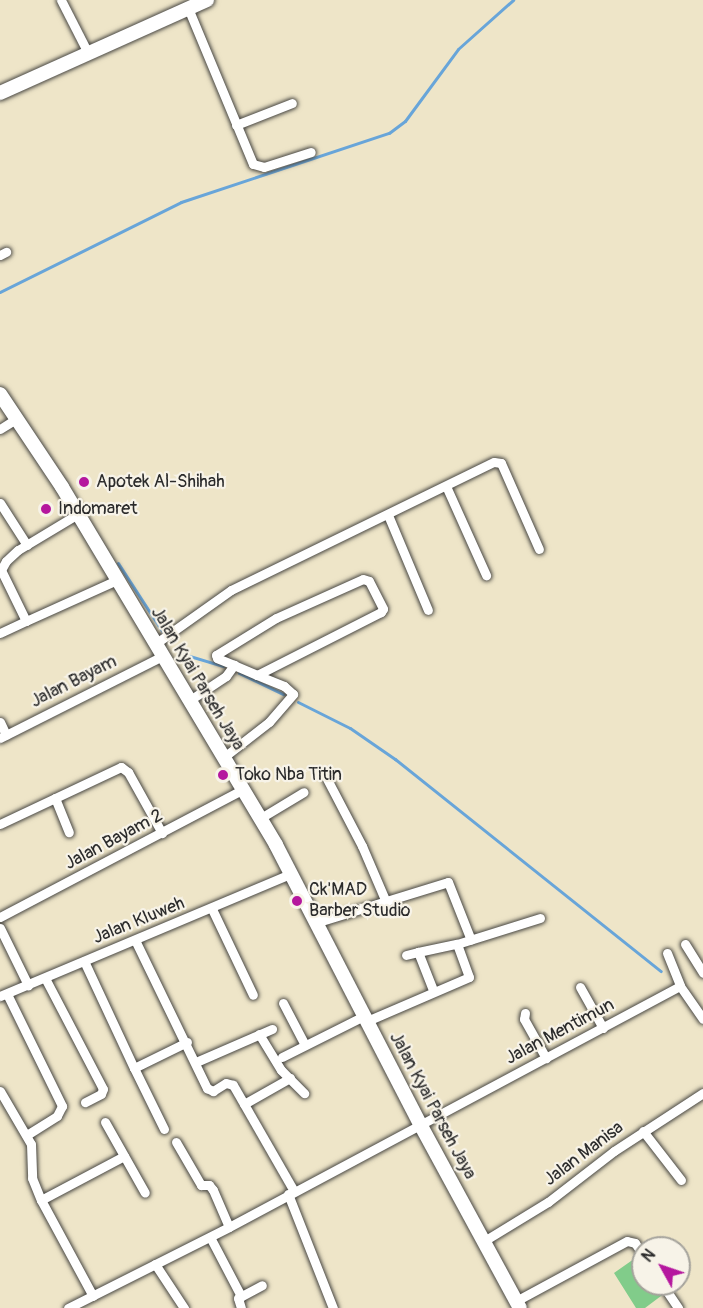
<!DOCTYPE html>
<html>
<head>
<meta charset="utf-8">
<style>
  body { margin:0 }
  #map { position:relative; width:703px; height:1308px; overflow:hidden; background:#eee5c8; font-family:Pangolin,sans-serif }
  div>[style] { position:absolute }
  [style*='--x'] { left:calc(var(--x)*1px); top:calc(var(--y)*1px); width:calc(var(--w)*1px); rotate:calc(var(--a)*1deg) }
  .green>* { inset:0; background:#81cc8a }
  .stream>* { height:3px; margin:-1.5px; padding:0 1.5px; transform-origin:1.5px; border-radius:1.5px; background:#68a5d9 }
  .roads { filter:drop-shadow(0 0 2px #484743) drop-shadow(0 0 2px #484743) }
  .minor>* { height:9px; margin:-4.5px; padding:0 4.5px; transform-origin:4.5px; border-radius:4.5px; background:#fff }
  .secondary>* { height:14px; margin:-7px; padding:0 7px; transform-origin:7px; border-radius:7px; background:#fff }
  .dots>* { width:16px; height:16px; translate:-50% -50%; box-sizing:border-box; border:3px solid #f7f3e8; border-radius:50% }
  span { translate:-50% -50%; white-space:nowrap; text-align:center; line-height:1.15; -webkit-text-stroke:4.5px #f7f3e8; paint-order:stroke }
  .poi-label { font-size:18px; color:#2b2b2b }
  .left { translate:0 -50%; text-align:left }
  .street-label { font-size:18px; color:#2b2b2b }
  .north { position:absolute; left:631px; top:1236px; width:60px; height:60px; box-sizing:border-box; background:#f7f3e8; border:2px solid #a5a39c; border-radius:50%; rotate:310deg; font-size:16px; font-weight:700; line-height:24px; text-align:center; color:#2b2b2b }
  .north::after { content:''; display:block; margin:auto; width:21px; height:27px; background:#b5179e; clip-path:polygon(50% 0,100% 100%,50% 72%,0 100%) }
</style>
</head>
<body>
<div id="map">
  <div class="green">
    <i style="clip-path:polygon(641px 1254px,643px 1284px,659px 1284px,665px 1293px,645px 1308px,636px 1308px,614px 1273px)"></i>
  </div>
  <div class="stream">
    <i style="--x:0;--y:292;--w:202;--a:-26.4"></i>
    <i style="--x:181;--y:202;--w:219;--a:-18.4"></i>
    <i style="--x:389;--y:133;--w:20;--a:-37"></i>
    <i style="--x:405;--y:121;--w:89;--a:-53.6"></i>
    <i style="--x:458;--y:49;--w:74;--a:-41.7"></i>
    <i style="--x:118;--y:563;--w:81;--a:57.1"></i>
    <i style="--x:183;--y:654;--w:42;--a:16.7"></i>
    <i style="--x:239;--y:673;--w:49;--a:25.5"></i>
    <i style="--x:298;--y:702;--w:58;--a:26.6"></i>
    <i style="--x:350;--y:728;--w:55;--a:34.6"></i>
    <i style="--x:395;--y:759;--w:340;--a:38.6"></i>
  </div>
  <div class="roads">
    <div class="minor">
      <i style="--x:61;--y:0;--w:59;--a:63"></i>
      <i style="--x:188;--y:8;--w:169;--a:67.4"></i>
      <i style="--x:253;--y:164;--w:11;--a:15"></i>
      <i style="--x:264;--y:167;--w:49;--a:-17.7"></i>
      <i style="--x:236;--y:125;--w:60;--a:-21.4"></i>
      <i style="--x:0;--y:255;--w:7;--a:-27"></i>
      <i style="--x:0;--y:429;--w:19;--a:-32"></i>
      <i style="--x:446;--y:486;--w:98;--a:65.8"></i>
      <i style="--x:0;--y:503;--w:50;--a:57.3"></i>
      <i style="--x:388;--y:515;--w:103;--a:67.2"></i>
      <i style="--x:26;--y:621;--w:100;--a:-24.3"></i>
      <i style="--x:0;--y:633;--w:29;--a:-25"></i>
      <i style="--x:26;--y:621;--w:57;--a:-116.1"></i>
      <i style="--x:1;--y:570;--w:10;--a:-61"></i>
      <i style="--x:6;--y:561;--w:16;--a:-43"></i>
      <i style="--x:18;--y:550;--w:70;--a:-31"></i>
      <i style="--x:155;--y:644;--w:93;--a:-35.4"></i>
      <i style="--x:231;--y:590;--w:292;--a:-26"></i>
      <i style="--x:494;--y:462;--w:7;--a:8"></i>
      <i style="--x:501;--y:463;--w:94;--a:66.2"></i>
      <i style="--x:190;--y:700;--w:43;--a:-33.7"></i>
      <i style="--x:226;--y:676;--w:14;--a:-54"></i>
      <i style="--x:234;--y:665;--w:18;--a:-158"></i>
      <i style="--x:217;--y:658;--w:3;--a:-108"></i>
      <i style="--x:216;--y:655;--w:70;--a:-31.7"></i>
      <i style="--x:276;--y:618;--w:95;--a:-24.1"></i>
      <i style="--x:363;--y:579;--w:6;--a:18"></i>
      <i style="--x:369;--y:581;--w:31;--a:63"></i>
      <i style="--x:383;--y:609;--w:4;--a:124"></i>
      <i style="--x:381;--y:612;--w:139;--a:153.1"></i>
      <i style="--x:257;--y:675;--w:25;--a:-157"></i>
      <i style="--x:0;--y:722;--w:14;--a:65"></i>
      <i style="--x:0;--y:738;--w:182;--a:-26.8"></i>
      <i style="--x:224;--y:757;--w:57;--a:-37.9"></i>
      <i style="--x:269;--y:722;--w:37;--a:-49"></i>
      <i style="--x:293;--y:694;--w:12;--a:-138"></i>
      <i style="--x:284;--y:686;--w:29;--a:-158"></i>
      <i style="--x:327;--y:779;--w:76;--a:62.4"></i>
      <i style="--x:362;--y:846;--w:61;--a:66.8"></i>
      <i style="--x:55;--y:798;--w:37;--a:68"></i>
      <i style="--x:259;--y:819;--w:52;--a:-31"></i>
      <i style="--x:0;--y:824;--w:134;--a:-25.2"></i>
      <i style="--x:121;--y:767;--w:9;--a:36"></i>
      <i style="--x:128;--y:772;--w:70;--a:60.9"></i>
      <i style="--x:212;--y:909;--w:95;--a:64.5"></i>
      <i style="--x:0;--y:917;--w:273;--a:-27.7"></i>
      <i style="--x:315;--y:923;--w:139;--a:-17.1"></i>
      <i style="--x:448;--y:882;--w:62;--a:68.4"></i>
      <i style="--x:0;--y:928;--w:64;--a:63.8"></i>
      <i style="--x:135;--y:940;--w:165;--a:64.1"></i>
      <i style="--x:207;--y:1088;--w:7;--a:27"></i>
      <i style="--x:213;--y:1091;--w:15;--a:-32"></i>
      <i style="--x:226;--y:1083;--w:7;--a:16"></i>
      <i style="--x:233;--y:1085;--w:122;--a:60.1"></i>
      <i style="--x:685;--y:944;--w:34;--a:58"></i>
      <i style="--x:667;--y:953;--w:35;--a:68"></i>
      <i style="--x:406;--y:955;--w:12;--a:-14"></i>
      <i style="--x:84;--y:961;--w:118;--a:65"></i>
      <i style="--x:134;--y:1068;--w:59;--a:-26.1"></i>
      <i style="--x:45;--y:978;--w:125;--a:62.4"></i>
      <i style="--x:103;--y:1089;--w:5;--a:112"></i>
      <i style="--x:101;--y:1094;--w:18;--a:153"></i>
      <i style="--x:580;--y:987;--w:47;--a:60.7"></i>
      <i style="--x:433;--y:990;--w:41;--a:-111.5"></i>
      <i style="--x:418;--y:952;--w:40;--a:-12"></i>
      <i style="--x:457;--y:944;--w:87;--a:-17.4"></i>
      <i style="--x:7;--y:994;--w:125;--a:63.8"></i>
      <i style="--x:62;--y:1106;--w:11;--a:117"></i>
      <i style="--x:57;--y:1116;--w:36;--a:148"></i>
      <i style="--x:0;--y:996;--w:315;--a:-22.8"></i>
      <i style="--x:283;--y:1003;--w:47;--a:62.4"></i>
      <i style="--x:525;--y:1013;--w:6;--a:99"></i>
      <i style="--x:524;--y:1019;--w:45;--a:60.6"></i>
      <i style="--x:367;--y:1021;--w:111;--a:-23.3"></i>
      <i style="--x:469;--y:977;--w:35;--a:-110"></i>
      <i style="--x:259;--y:1034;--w:42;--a:58.6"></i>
      <i style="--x:281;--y:1070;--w:33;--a:45"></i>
      <i style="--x:282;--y:1057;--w:92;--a:-26.6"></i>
      <i style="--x:196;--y:1062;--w:83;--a:-23.5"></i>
      <i style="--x:134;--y:1068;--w:68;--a:63.8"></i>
      <i style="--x:0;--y:1091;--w:61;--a:59.7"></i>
      <i style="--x:31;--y:1144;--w:34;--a:88"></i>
      <i style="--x:32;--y:1178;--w:24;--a:68"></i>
      <i style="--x:41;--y:1200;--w:109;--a:61.6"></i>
      <i style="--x:244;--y:1104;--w:53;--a:-29.5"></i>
      <i style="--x:105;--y:1122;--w:81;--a:60.6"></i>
      <i style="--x:643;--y:1131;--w:62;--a:52.2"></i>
      <i style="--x:176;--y:1142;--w:50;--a:59.8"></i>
      <i style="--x:201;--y:1185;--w:8;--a:0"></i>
      <i style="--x:209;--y:1185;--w:6;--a:51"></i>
      <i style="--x:213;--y:1190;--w:40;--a:66.6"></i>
      <i style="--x:288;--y:1194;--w:123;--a:68.5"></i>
      <i style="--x:41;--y:1200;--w:94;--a:-27.9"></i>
      <i style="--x:210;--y:1237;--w:67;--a:62.3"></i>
      <i style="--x:484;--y:1241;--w:75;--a:-31.4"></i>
      <i style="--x:548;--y:1202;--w:83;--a:-37.7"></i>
      <i style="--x:614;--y:1151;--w:106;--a:-33.1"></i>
      <i style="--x:155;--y:1264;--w:53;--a:56.6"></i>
      <i style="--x:662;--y:1284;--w:29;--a:56"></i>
      <i style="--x:516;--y:1301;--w:126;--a:-28.4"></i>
      <i style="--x:627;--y:1241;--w:8;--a:14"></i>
      <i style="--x:635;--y:1243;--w:14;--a:56"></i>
      <i style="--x:68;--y:1308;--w:180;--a:-26.7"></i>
      <i style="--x:229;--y:1227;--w:511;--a:-28.12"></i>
      <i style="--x:680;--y:986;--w:40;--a:55.1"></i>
      <i style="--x:241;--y:1308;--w:10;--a:-107"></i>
      <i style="--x:238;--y:1298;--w:27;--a:-28"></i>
    </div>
    <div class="secondary">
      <i style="--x:0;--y:93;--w:227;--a:-24.2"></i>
      <i style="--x:0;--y:394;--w:112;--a:56.3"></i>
      <i style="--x:62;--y:487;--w:417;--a:59.1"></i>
      <i style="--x:276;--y:845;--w:314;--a:62.7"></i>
      <i style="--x:420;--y:1124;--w:209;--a:61.5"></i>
    </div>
  </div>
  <div class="dots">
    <i style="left:84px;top:482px;background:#b5179e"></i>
    <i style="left:46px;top:509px;background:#b5179e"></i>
    <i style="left:223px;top:775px;background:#b5179e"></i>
    <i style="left:297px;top:901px;background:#b5179e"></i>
  </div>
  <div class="poi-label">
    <span class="left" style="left:96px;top:482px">Apotek Al-Shihah</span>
    <span class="left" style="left:58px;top:509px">Indomaret</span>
    <span class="left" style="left:235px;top:775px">Toko Nba Titin</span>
    <span class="left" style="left:309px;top:901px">Ck'MAD<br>Barber Studio</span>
  </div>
  <div class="street-label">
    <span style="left:197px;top:679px;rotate:59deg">Jalan Kyai Parseh Jaya</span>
    <span style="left:74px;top:682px;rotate:-27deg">Jalan Bayam</span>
    <span style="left:114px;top:840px;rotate:-28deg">Jalan Bayam 2</span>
    <span style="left:139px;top:921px;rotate:-22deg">Jalan Kluweh</span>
    <span style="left:560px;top:1032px;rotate:-28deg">Jalan Mentimun</span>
    <span style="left:432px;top:1106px;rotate:62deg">Jalan Kyai Parseh Jaya</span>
    <span style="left:584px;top:1154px;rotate:-37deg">Jalan Manisa</span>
  </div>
  <div class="north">N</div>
</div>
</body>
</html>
